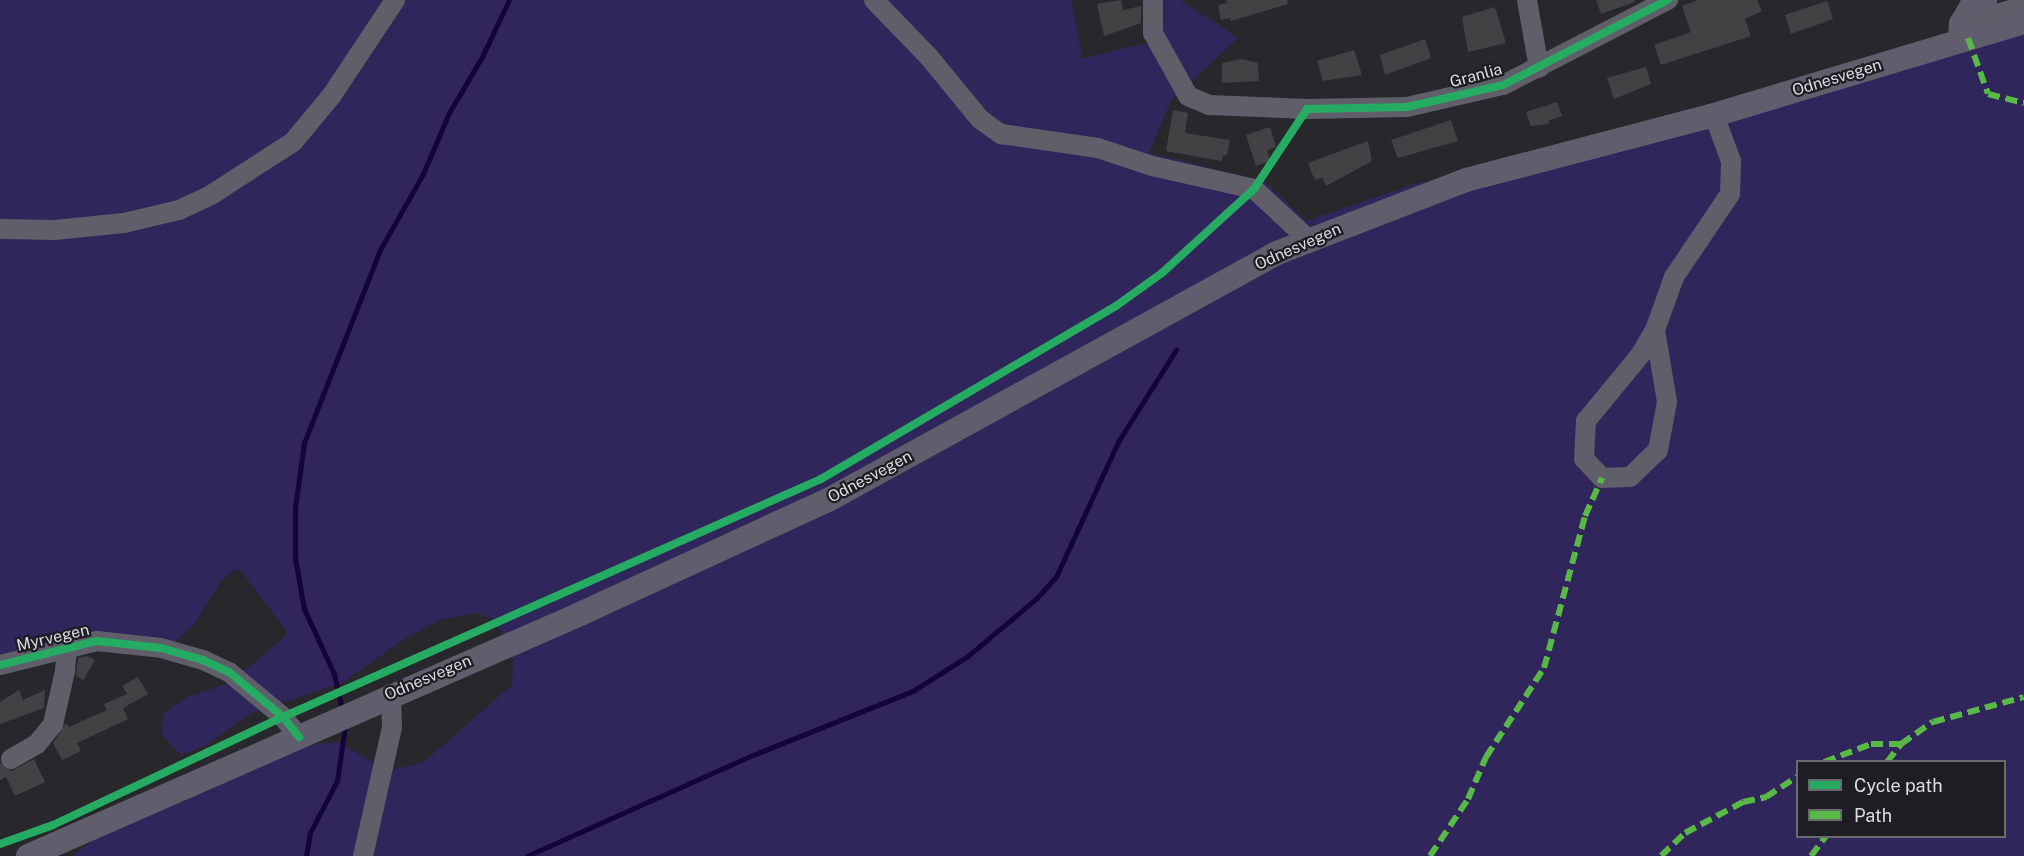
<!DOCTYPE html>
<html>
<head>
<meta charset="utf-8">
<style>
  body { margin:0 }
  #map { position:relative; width:2024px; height:856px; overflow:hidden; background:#28272c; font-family:"Public Sans",sans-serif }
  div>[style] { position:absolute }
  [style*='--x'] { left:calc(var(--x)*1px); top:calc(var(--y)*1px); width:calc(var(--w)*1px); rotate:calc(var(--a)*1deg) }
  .green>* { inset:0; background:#30265b }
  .stream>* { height:4.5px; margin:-2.25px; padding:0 2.25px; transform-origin:2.25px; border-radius:2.25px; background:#140438 }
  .building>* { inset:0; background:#424244 }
  .minor>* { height:20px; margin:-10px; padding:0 10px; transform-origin:10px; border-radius:10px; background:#5f5e69 }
  .major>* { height:24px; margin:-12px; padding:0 12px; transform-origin:12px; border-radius:12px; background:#605e6c }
  .quiet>* { height:6px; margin-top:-3px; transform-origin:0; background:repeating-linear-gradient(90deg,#58b947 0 12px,transparent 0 18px) }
  .cycleway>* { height:8px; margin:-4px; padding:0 4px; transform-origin:4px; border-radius:4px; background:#26ab63 }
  span { translate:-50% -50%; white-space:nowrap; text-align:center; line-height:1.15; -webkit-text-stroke:4.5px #1d1d23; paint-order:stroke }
  .street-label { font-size:16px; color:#dddde1 }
  .legend { position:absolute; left:1796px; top:760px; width:210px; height:78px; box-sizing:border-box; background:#1d1d23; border:2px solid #6a6a6f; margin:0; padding:8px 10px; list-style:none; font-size:18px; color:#dddde1 }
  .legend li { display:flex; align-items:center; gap:12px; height:30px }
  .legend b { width:30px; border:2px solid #6a6a6f }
</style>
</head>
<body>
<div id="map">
  <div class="green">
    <i style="clip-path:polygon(evenodd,0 0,1072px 0,1082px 59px,1163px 39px,1161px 0,1180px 0,1238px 38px,1171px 100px,1149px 153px,1264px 181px,1306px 221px,1412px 185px,1661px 121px,1936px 37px,2024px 32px,2024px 856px,73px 856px,96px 838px,274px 757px,316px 744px,338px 742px,381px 767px,396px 769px,424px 762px,512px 685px,514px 649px,492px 619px,478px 613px,442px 619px,403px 640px,342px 683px,251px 713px,208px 744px,181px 755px,162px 735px,163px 714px,187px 697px,229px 683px,286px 636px,285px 629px,241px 571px,233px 570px,222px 580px,195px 623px,174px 642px,87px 639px,29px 648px,0 661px,0 0,1798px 762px,2004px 762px,2004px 836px,1798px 836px,1798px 762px)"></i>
  </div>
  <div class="stream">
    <i style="--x:342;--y:709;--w:36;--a:-103"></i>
    <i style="--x:334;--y:674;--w:72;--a:-114.8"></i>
    <i style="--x:304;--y:609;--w:52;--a:-100"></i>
    <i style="--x:295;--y:558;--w:50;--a:-90"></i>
    <i style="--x:295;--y:508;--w:66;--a:-82.1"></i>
    <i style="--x:304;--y:443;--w:207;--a:-68.5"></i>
    <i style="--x:380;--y:250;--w:87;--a:-60.5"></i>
    <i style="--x:423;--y:174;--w:66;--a:-66.9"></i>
    <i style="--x:449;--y:113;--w:67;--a:-59.6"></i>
    <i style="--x:483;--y:55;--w:61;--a:-64.7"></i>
    <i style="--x:306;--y:856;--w:23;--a:-80"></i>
    <i style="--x:310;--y:833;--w:59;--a:-62.6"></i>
    <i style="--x:337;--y:781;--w:55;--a:-81.6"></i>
    <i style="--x:527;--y:856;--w:242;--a:-24.1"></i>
    <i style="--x:748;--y:757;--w:178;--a:-21.8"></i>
    <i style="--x:913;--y:691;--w:65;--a:-32.5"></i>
    <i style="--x:968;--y:656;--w:89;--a:-40"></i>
    <i style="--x:1036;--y:599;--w:30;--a:-48"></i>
    <i style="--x:1056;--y:577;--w:149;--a:-65.3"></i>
    <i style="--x:1118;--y:442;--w:109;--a:-57.8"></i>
  </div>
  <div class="building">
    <i style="clip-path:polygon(1121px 0,1123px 10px,1141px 6px,1141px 23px,1104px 36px,1097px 4px)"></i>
    <i style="clip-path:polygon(1226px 0,1287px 0,1288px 4px,1231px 21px,1230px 18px,1221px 20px,1218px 5px,1227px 3px)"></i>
    <i style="clip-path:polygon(1596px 0,1635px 0,1635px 2px,1601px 14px)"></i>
    <i style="clip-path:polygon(1698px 0,1757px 0,1762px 11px,1745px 19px,1751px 36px,1661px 65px,1654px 45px,1691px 32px,1682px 6px)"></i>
    <i style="clip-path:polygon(1827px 1px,1833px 19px,1791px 34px,1785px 15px)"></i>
    <i style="clip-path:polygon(1495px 7px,1506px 43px,1468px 52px,1462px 17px)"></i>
    <i style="clip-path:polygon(1425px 39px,1431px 58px,1385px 75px,1380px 55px)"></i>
    <i style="clip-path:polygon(1354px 50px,1362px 75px,1323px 81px,1317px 61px)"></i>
    <i style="clip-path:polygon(1242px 59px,1258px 63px,1259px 81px,1222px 83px,1222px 63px)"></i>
    <i style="clip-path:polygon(1646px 67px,1651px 84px,1614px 99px,1607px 78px)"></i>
    <i style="clip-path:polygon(1557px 102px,1562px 116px,1548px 121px,1549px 124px,1531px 126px,1526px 112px)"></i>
    <i style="clip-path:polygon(1173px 110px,1188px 113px,1185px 133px,1230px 140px,1227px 155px,1223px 155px,1222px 161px,1166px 151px)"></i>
    <i style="clip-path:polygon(1451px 120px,1458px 141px,1398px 158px,1391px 140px)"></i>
    <i style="clip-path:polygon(1270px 127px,1276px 147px,1267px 150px,1270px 161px,1256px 166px,1246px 135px)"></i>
    <i style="clip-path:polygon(1368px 141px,1372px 161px,1326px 186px,1322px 177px,1316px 180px,1313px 176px,1308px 163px)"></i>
    <i style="clip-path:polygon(87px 656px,95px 660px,83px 680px,76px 676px,78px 658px)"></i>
    <i style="clip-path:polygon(138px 677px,148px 694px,123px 708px,128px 719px,77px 743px,81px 751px,62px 760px,53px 743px,66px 723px,69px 727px,107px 710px,104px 704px,127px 694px,122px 686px)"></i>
    <i style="clip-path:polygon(19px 690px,23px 700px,45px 690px,44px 708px,0 724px,0 702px)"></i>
    <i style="clip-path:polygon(34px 759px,45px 782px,15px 796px,6px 777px,0 780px,0 763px,12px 771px)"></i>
  </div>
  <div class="minor">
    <i style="--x:874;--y:0;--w:79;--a:46"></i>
    <i style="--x:929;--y:57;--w:80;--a:50.6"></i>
    <i style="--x:980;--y:119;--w:26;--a:36"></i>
    <i style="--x:1001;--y:134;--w:98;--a:8.2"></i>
    <i style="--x:1098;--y:148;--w:57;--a:18.4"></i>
    <i style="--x:1152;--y:166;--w:105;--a:12.7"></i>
    <i style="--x:1254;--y:189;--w:75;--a:42.8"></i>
    <i style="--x:1153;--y:0;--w:33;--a:90"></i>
    <i style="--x:1153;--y:33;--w:72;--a:60.9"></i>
    <i style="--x:1188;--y:96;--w:23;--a:23"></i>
    <i style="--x:1209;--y:105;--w:98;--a:2.3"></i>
    <i style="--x:1307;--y:109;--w:100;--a:-1.1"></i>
    <i style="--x:1407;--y:107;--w:98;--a:-12.9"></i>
    <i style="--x:1503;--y:85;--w:186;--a:-27.3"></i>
    <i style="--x:1527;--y:0;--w:69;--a:80"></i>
    <i style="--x:1961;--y:24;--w:66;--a:-15.9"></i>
    <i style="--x:0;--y:229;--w:55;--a:1"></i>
    <i style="--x:55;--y:230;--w:69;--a:-5.8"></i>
    <i style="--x:124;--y:223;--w:57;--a:-13.3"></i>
    <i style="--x:179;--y:210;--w:35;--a:-25"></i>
    <i style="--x:211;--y:195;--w:98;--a:-32.9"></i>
    <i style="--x:293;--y:142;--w:61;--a:-50.3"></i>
    <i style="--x:332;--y:95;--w:114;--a:-56.4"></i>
    <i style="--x:1655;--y:330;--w:73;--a:80.5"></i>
    <i style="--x:1667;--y:402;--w:49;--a:100.6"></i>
    <i style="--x:1658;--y:450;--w:39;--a:136"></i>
    <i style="--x:1630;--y:477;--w:28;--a:178"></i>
    <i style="--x:1602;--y:478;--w:26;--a:-133"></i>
    <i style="--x:1584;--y:459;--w:38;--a:-87"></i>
    <i style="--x:1586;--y:421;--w:87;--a:-50.6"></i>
    <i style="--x:1641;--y:354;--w:28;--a:-60"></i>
    <i style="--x:1655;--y:330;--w:56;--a:-70.3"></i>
    <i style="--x:1674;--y:277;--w:100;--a:-56"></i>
    <i style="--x:1730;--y:194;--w:33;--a:-88"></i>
    <i style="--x:1731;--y:161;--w:49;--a:-110.3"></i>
    <i style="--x:0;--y:665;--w:100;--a:-13.9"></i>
    <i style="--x:97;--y:641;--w:64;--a:6.2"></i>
    <i style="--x:161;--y:648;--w:44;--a:15.9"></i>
    <i style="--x:203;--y:660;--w:29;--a:25"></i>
    <i style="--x:229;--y:672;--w:70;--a:39.8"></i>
    <i style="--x:283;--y:717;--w:26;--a:51"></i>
    <i style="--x:11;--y:759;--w:30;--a:-30"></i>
    <i style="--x:37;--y:744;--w:26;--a:-51"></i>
    <i style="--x:53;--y:724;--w:54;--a:-77.2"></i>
    <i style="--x:65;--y:671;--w:25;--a:-85"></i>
    <i style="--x:363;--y:856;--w:132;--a:-77.3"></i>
    <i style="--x:392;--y:727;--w:33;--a:-92"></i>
  </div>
  <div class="major">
    <i style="--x:1960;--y:41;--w:17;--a:-87"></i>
    <i style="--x:1961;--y:24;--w:20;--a:-60"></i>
    <i style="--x:1971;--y:7;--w:16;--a:-27"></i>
    <i style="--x:28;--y:856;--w:603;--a:-23.67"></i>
    <i style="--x:580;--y:614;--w:275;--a:-24.7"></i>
    <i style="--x:830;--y:499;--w:510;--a:-28.83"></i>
    <i style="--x:1277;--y:253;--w:203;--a:-21.1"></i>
    <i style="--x:1466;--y:180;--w:256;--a:-14.7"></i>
    <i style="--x:1714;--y:115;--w:324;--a:-16.7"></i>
  </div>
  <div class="quiet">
    <i style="--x:1968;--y:38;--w:59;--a:70.3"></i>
    <i style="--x:1988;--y:94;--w:37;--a:14"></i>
    <i style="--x:1824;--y:762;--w:50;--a:-21"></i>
    <i style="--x:1871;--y:744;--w:30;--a:0"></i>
    <i style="--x:1887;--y:762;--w:23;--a:-52"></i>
    <i style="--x:1901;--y:744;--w:39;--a:-35"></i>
    <i style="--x:1933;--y:722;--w:94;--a:-15.4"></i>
    <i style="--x:1430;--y:856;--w:69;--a:-56.3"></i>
    <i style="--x:1468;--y:799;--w:46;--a:-66.8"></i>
    <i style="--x:1486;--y:757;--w:106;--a:-56.9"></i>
    <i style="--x:1544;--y:668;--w:157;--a:-74.9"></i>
    <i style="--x:1585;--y:516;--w:42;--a:-65.9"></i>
    <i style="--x:1661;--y:856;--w:33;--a:-44"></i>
    <i style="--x:1685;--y:833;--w:66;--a:-28.1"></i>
    <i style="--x:1743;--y:802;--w:24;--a:-12"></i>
    <i style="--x:1766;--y:797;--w:38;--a:-33"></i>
    <i style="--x:1811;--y:856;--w:25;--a:-53"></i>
  </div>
  <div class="cycleway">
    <i style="--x:0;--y:665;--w:100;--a:-13.9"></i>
    <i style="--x:97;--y:641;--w:64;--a:6.2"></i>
    <i style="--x:161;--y:648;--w:44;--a:15.9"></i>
    <i style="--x:203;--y:660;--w:29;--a:25"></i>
    <i style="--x:229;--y:672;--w:70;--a:39.8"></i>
    <i style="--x:283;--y:717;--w:26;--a:51"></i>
    <i style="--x:0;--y:844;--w:56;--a:-19.7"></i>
    <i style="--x:53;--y:825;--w:254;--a:-25.2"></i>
    <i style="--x:283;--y:717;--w:588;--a:-23.86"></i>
    <i style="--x:821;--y:479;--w:342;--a:-30.4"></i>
    <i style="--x:1116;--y:306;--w:57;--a:-35.7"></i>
    <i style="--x:1162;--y:273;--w:125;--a:-42.4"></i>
    <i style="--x:1254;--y:189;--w:96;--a:-56.5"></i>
    <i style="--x:1307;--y:109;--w:100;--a:-1.1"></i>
    <i style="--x:1407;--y:107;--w:98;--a:-12.9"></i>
    <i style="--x:1503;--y:85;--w:186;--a:-27.3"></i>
  </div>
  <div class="street-label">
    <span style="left:1476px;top:76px;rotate:-15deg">Granlia</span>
    <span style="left:1837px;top:78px;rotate:-17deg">Odnesvegen</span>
    <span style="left:1298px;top:247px;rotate:-24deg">Odnesvegen</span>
    <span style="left:870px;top:477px;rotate:-28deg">Odnesvegen</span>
    <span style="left:53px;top:638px;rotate:-13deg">Myrvegen</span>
    <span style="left:428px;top:678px;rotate:-23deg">Odnesvegen</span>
  </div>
  <ul class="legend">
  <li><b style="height:8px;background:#26ab63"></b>Cycle path</li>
  <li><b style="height:8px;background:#58b947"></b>Path</li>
  </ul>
</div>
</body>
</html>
